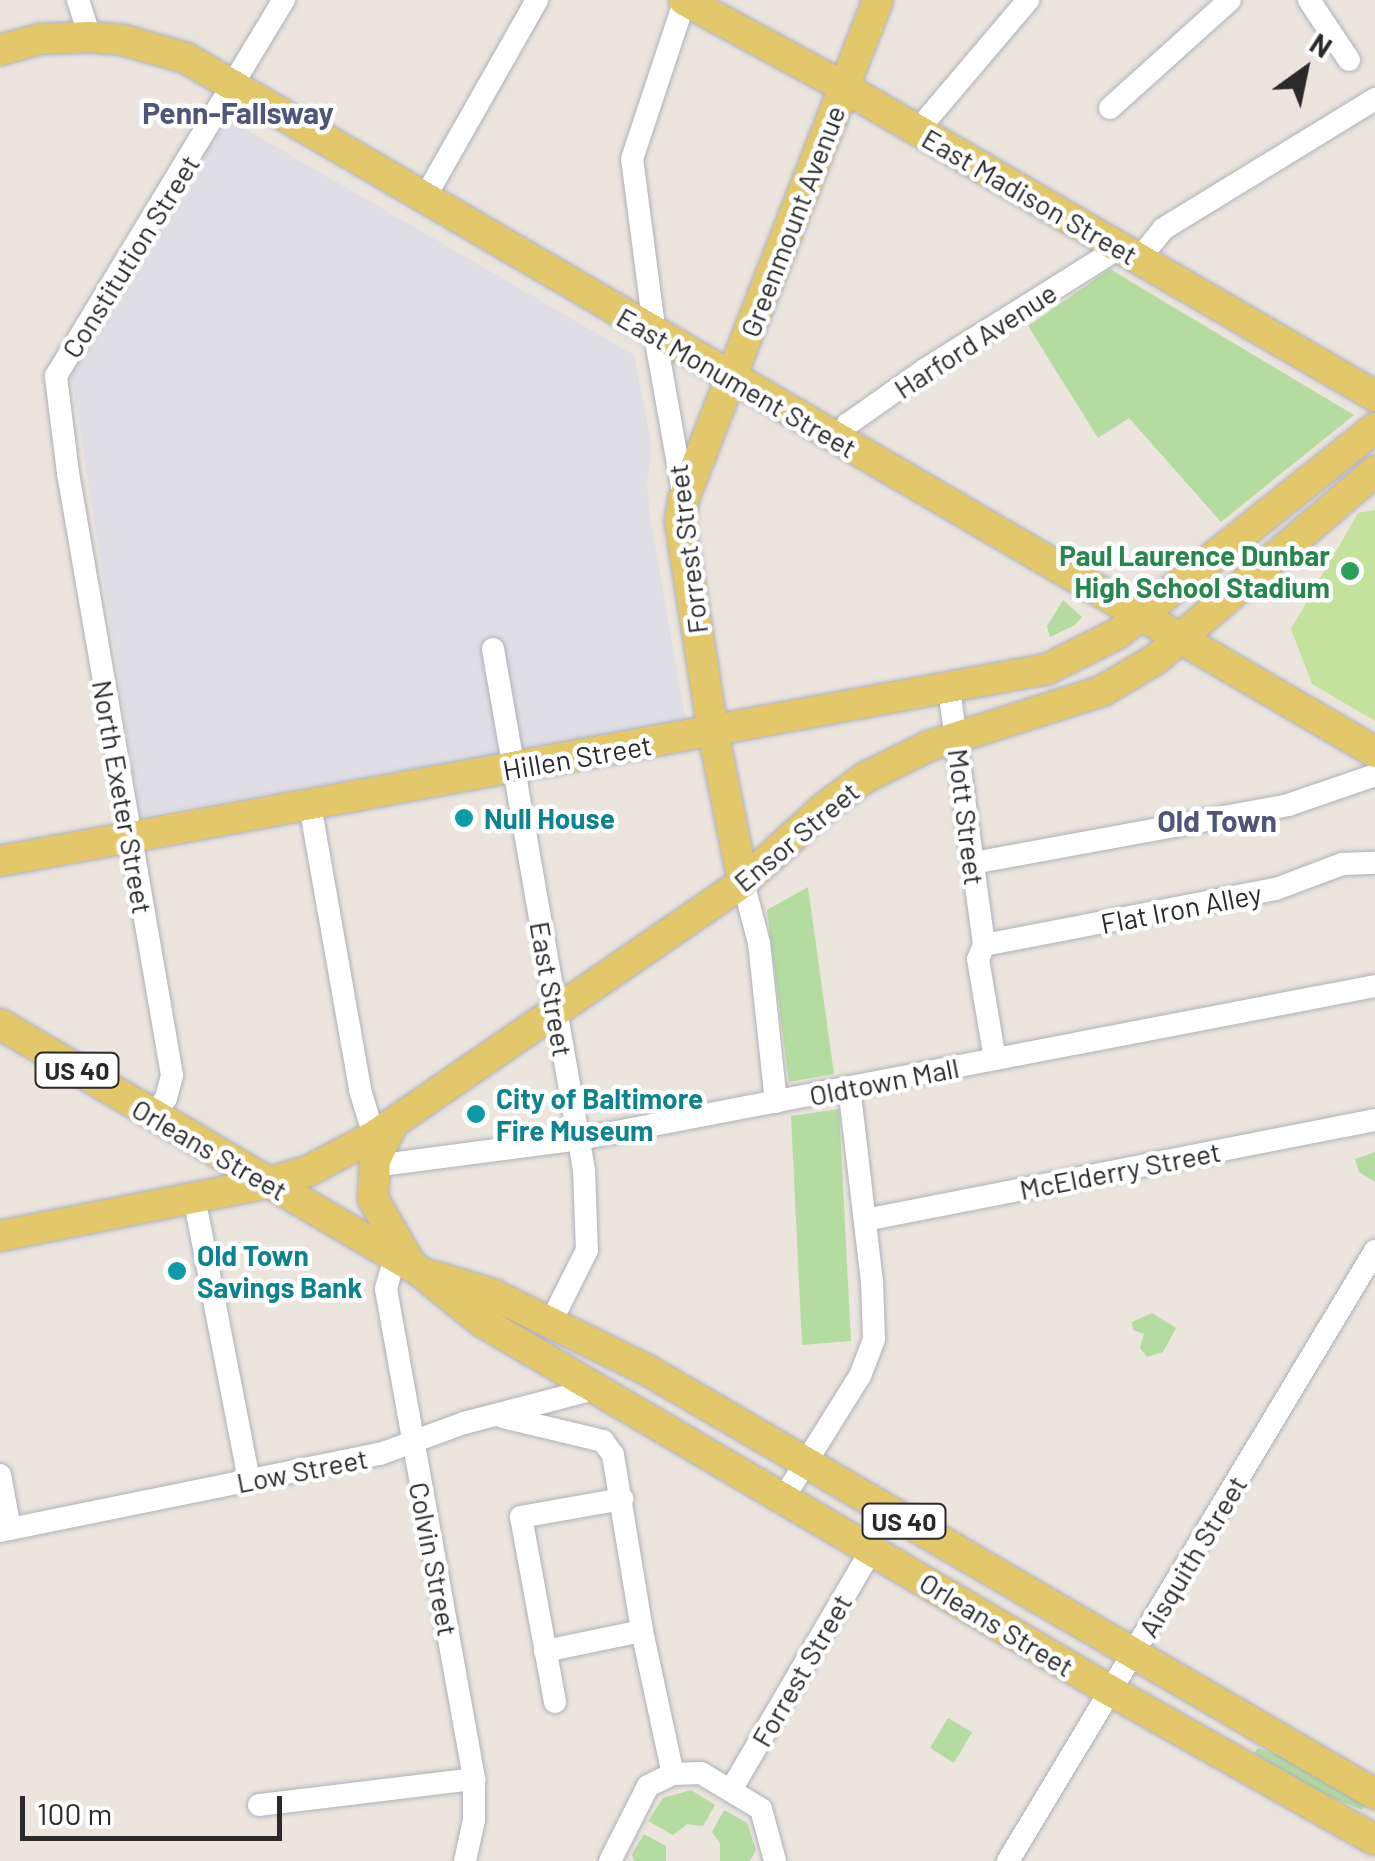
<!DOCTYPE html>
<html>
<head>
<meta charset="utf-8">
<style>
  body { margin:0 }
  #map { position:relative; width:1375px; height:1861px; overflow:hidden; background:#ebe5de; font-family:Barlow,sans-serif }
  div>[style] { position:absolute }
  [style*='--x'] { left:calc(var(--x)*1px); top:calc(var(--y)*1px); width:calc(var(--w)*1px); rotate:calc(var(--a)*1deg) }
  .industrial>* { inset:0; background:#dfdee4 }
  .green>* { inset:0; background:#b4dca0 }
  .pitch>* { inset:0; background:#c5e29c }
  .roads { filter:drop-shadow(0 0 2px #aeb0b9) drop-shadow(0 0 2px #aeb0b9) }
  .minor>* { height:22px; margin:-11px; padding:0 11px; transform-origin:11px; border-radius:11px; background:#fff }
  .major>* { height:30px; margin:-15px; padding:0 15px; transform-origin:15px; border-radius:15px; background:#e3c76b }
  .dots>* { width:28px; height:28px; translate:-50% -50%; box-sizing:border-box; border:5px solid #fff; border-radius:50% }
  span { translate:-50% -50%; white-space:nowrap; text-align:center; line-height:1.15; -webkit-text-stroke:9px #fff; paint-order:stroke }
  .shield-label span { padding:2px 8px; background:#fff; border:2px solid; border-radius:8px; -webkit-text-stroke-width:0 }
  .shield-label { font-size:25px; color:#2a2a2a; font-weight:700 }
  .street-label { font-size:28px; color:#2a2a2a }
  .leisure-label { font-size:28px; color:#27864d; font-weight:700 }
  .right { translate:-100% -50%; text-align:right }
  .culture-label { font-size:28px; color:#0d838f; font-weight:700 }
  .left { translate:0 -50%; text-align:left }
  .neighbourhood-label { font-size:30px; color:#4f5677; font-weight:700 }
  .north { position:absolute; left:1255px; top:20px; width:100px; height:100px; -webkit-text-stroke:8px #fff; paint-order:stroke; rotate:33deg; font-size:28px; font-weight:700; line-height:40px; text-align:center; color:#2a2a2a }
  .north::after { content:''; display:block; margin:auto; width:35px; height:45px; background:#2a2a2a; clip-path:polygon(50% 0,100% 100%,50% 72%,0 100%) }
  .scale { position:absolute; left:20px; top:1796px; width:262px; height:45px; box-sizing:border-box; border:5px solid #2a2a2a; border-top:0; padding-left:12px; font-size:30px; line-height:35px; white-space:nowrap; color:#2a2a2a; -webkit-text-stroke:8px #fff; paint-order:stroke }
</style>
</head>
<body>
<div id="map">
  <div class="industrial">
    <i style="clip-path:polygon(225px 117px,634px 355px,652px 447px,647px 482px,650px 516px,686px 722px,140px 816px,71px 372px)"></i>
  </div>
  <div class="green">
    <i style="clip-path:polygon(1110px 269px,1153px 295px,1354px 415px,1221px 522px,1129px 418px,1098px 438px,1028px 326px)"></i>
    <i style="clip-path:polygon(1063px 600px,1082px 617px,1075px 625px,1050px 637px,1047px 626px)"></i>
    <i style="clip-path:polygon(808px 887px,834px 1074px,789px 1082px,767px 910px)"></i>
    <i style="clip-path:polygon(839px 1109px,851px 1341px,802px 1345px,791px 1116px)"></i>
    <i style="clip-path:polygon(1375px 1152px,1375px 1182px,1359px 1172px,1355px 1159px)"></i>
    <i style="clip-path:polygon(1152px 1313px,1176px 1328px,1163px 1352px,1147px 1357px,1140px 1348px,1144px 1334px,1133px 1330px,1132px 1322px)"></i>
    <i style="clip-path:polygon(948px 1718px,972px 1732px,954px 1763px,930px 1748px)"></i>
    <i style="clip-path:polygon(1258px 1748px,1291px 1760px,1366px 1803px,1362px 1810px,1323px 1794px,1254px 1753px)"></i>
    <i style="clip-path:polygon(691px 1790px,715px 1805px,703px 1826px,687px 1824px,673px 1835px,648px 1821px,663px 1798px)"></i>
    <i style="clip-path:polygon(724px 1810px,747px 1823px,756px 1850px,750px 1861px,720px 1861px,720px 1843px,712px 1832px)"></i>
    <i style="clip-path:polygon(644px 1834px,666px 1846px,666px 1861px,634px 1861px,632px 1854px)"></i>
  </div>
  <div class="pitch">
    <i style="clip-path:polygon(1375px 510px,1375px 721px,1312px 684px,1291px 629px,1358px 513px)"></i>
  </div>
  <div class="roads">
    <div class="minor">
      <i style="--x:78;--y:0;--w:39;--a:72"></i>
      <i style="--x:1309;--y:0;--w:72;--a:56.3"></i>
      <i style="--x:1110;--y:108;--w:161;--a:-42"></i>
      <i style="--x:917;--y:131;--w:172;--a:-49.7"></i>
      <i style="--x:424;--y:199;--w:229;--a:-60.4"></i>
      <i style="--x:1139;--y:259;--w:38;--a:-51"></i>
      <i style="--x:1163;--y:229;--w:249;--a:-31.5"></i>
      <i style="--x:838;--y:441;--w:20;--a:-60"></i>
      <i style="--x:848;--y:424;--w:95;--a:-35.2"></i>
      <i style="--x:926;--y:369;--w:228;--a:-32.1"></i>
      <i style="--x:684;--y:498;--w:166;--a:-100.1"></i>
      <i style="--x:655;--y:335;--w:177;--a:-97.4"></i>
      <i style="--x:632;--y:159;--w:168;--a:-71.6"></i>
      <i style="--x:493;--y:649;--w:529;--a:80.09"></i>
      <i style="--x:584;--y:1170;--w:80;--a:87.9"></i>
      <i style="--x:587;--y:1250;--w:80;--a:116.6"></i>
      <i style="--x:949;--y:689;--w:258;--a:82.2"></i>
      <i style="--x:984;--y:945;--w:15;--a:113"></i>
      <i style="--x:978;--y:959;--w:101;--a:80.4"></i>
      <i style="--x:310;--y:805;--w:289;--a:80"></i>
      <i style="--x:360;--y:1090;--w:48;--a:73.1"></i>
      <i style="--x:973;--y:863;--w:320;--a:-10.4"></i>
      <i style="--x:1288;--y:805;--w:92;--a:-19"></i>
      <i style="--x:743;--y:882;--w:63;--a:75.3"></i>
      <i style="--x:759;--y:943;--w:160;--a:83.9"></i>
      <i style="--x:984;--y:945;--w:297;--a:-10.9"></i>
      <i style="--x:1276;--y:889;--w:71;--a:-20.7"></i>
      <i style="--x:1342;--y:864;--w:33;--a:-2"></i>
      <i style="--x:153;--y:1116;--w:22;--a:-54"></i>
      <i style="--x:166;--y:1098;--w:24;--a:-75"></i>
      <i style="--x:172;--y:1075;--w:611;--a:-99.8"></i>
      <i style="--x:68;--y:473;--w:98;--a:-97.1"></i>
      <i style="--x:56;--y:376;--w:440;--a:-58.8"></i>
      <i style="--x:390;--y:1164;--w:192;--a:-7.5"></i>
      <i style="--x:580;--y:1139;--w:810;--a:-10.89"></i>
      <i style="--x:194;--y:1197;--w:288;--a:79"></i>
      <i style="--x:865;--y:1220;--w:520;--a:-11.09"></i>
      <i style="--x:395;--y:1257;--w:33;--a:106"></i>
      <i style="--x:386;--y:1289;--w:498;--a:79.8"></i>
      <i style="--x:474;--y:1779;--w:41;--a:90"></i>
      <i style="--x:474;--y:1820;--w:42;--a:102.4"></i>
      <i style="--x:503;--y:1417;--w:103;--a:13.5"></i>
      <i style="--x:603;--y:1441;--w:17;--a:54"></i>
      <i style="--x:613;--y:1455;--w:178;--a:80.6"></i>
      <i style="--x:642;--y:1631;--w:146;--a:77.8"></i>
      <i style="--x:0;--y:1475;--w:55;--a:79.5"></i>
      <i style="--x:783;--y:1499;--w:145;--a:-58"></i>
      <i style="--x:860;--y:1376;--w:40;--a:-69"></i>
      <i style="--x:874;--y:1339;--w:57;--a:-92"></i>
      <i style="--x:872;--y:1282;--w:196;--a:-96.7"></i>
      <i style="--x:0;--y:1531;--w:388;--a:-11.5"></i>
      <i style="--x:380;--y:1454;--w:90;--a:-20.3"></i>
      <i style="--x:464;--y:1423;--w:138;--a:-14.6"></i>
      <i style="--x:545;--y:1651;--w:99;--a:-11.7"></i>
      <i style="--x:555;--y:1702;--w:188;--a:-100.4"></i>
      <i style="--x:521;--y:1517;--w:103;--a:-10.1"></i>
      <i style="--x:731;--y:1790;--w:278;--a:-59.7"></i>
      <i style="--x:259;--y:1805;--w:217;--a:-6.9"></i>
      <i style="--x:610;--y:1861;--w:84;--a:-63.1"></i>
      <i style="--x:648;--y:1786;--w:28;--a:-26"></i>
      <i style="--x:673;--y:1774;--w:28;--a:-2"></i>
      <i style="--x:701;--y:1773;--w:70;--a:31"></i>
      <i style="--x:761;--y:1809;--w:54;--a:74.9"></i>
      <i style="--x:1008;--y:1861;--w:712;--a:-58.97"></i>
    </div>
    <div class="major">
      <i style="--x:684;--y:0;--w:162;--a:28.5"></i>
      <i style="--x:826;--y:77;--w:635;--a:30.16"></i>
      <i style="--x:0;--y:50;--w:41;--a:-15.4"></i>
      <i style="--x:40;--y:39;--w:50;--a:-2.3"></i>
      <i style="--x:90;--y:37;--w:33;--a:5"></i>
      <i style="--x:123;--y:40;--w:66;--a:15.9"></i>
      <i style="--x:186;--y:58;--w:1377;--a:30.27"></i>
      <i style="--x:0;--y:861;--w:1064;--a:-10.39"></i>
      <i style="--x:1047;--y:669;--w:78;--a:-26.6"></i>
      <i style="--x:1117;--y:634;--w:330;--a:-38.6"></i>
      <i style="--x:743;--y:882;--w:153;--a:-101.3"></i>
      <i style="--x:713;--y:732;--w:213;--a:-98.9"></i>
      <i style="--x:680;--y:522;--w:24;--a:-81"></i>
      <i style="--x:684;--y:498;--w:534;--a:-68.72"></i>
      <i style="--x:0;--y:1024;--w:490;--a:30.5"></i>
      <i style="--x:422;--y:1273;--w:76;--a:39.1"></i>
      <i style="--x:481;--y:1321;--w:728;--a:30.44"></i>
      <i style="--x:1109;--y:1690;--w:305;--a:29.4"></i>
      <i style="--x:392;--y:1125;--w:39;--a:116"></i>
      <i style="--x:375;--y:1160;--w:39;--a:93"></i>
      <i style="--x:373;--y:1199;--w:72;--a:59.9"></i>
      <i style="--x:0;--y:1236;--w:272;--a:-11.2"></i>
      <i style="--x:267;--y:1183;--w:43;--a:-16.3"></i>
      <i style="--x:308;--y:1171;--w:75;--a:-27.9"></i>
      <i style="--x:374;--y:1136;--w:448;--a:-34.5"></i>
      <i style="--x:743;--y:882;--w:111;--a:-42.4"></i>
      <i style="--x:825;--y:807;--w:51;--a:-36.2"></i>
      <i style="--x:866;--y:777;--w:70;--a:-26.2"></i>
      <i style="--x:929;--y:746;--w:182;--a:-17.6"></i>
      <i style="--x:1102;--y:691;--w:63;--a:-30.7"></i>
      <i style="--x:1156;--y:659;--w:289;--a:-40.6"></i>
      <i style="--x:434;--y:1276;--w:61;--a:17.2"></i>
      <i style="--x:492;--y:1294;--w:175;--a:26.1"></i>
      <i style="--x:649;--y:1371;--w:840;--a:30.23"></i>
    </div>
  </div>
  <div class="dots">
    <i style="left:1350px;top:571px;background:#2e9e5b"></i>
    <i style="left:464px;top:818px;background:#0f9aa8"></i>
    <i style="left:476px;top:1114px;background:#0f9aa8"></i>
    <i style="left:177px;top:1271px;background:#0f9aa8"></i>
  </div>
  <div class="shield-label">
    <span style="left:77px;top:1070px">US 40</span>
    <span style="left:904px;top:1521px">US 40</span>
  </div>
  <div class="street-label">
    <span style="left:1030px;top:196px;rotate:30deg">East Madison Street</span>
    <span style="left:792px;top:221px;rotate:-69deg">Greenmount Avenue</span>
    <span style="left:130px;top:256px;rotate:-58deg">Constitution Street</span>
    <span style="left:975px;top:340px;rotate:-33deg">Harford Avenue</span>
    <span style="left:737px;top:382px;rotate:30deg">East Monument Street</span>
    <span style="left:687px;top:549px;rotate:-97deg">Forrest Street</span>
    <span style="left:577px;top:757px;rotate:-10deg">Hillen Street</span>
    <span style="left:123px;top:797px;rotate:80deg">North Exeter Street</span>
    <span style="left:967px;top:817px;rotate:83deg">Mott Street</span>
    <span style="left:796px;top:836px;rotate:-40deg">Ensor Street</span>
    <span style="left:1181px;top:908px;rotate:-11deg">Flat Iron Alley</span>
    <span style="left:552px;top:989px;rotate:80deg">East Street</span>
    <span style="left:884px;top:1081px;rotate:-11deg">Oldtown Mall</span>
    <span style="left:210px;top:1149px;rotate:30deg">Orleans Street</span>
    <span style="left:1120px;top:1170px;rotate:-11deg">McElderry Street</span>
    <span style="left:302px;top:1470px;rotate:-11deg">Low Street</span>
    <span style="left:1192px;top:1556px;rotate:-59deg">Aisquith Street</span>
    <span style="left:434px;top:1559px;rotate:79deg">Colvin Street</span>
    <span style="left:997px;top:1624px;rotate:31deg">Orleans Street</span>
    <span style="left:801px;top:1670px;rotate:-60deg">Forrest Street</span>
  </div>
  <div class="leisure-label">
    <span class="right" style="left:1330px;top:571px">Paul Laurence Dunbar<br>High School Stadium</span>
  </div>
  <div class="culture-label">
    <span class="left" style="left:484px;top:818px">Null House</span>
    <span class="left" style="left:496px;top:1114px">City of Baltimore<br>Fire Museum</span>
    <span class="left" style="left:197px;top:1271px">Old Town<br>Savings Bank</span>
  </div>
  <div class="neighbourhood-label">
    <span style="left:238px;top:112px">Penn-Fallsway</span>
    <span style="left:1217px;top:820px">Old Town</span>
  </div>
  <div class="north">N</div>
  <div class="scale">100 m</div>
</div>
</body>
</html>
